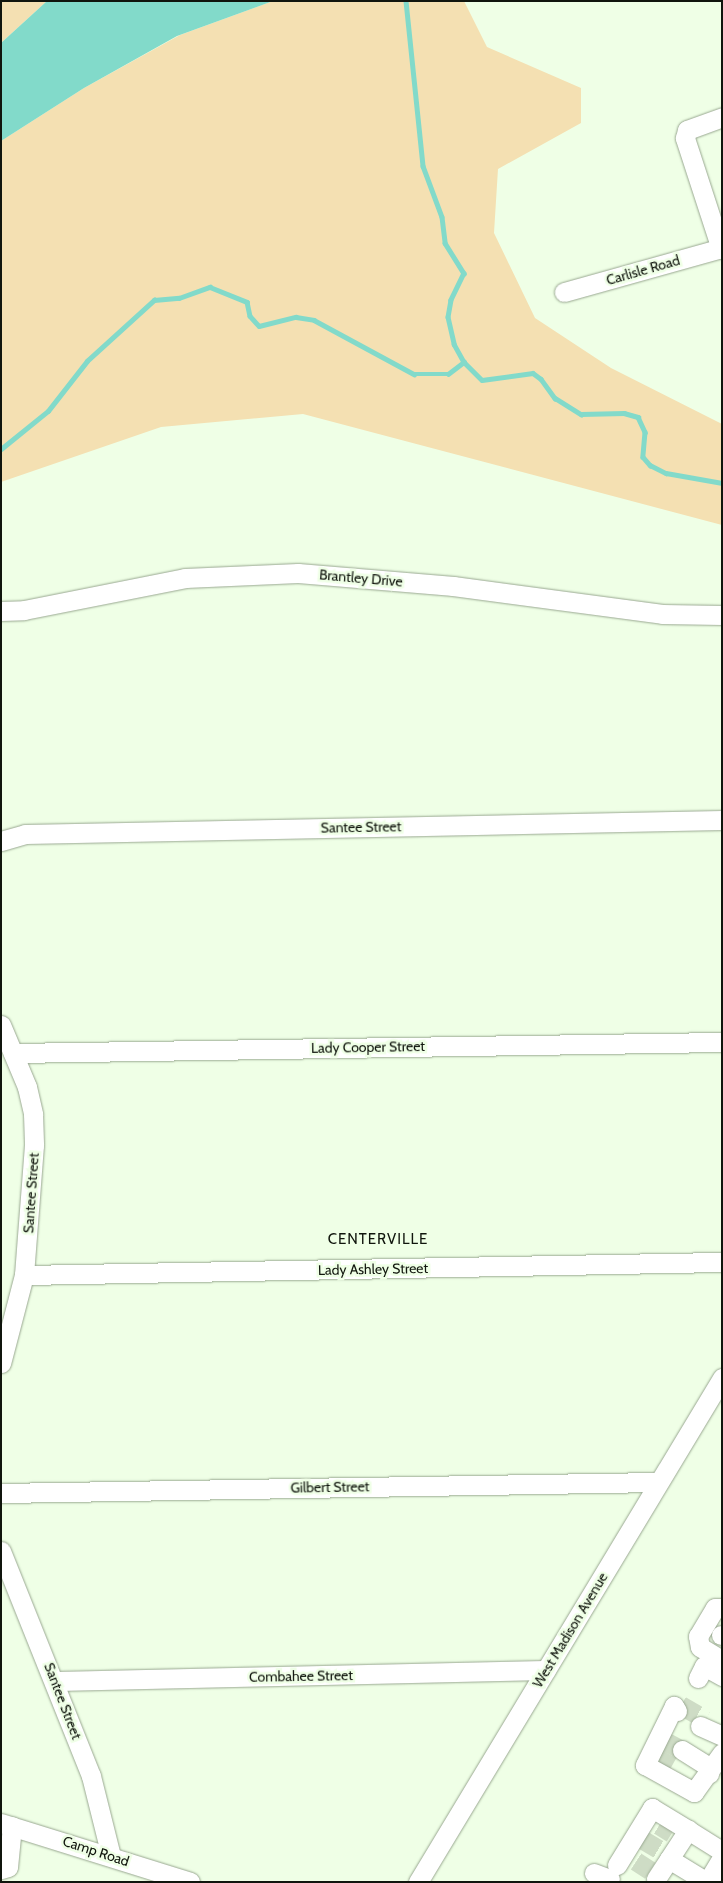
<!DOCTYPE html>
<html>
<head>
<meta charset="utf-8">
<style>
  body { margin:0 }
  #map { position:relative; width:723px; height:1883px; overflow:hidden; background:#efffe6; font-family:Cabin,sans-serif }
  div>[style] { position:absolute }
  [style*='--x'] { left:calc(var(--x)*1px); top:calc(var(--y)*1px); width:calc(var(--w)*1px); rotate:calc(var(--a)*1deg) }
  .green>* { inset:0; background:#f4e0b2 }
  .water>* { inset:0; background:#82daca }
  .stream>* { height:4.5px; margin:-2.25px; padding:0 2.25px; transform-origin:2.25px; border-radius:2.25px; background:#82daca }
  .minor-tunnel>* { height:19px; margin-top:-9.5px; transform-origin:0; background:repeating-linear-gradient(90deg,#cedcc5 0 19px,transparent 0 28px) }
  .roads { filter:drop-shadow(0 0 1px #99a891) drop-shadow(0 0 1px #99a891) }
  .minor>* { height:19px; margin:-9.5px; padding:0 9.5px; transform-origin:9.5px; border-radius:9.5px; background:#fff }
  .major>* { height:24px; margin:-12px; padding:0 12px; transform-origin:12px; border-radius:12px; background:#fff }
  span { translate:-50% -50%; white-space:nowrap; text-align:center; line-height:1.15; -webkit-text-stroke:5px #efffe6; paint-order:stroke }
  .street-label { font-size:14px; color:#10150d }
  .neighbourhood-label { font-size:15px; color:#10150d; letter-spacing:1px }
  .frame { position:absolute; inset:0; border:2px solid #10150d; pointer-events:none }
</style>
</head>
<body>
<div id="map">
  <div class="green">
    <i style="clip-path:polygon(1px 1px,47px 1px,1px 43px)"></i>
    <i style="clip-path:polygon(273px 1px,464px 1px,487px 47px,581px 88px,581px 123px,498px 169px,494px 233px,535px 318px,611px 368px,722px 424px,722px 525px,303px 414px,161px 427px,1px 482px,1px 141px,84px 88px,180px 35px)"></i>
  </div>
  <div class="water">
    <i style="clip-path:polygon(47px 1px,273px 1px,177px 36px,84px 88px,1px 141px,1px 43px)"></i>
  </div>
  <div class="stream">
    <i style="--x:406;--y:1;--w:166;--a:84.1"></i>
    <i style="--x:423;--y:166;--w:54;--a:69.6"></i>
    <i style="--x:442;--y:217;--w:26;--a:83"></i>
    <i style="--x:445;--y:243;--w:36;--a:58"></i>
    <i style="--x:464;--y:273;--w:30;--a:116"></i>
    <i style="--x:451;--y:300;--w:17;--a:100"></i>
    <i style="--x:448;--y:317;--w:28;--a:77"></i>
    <i style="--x:454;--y:344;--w:21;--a:61"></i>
    <i style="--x:464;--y:362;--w:25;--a:45"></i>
    <i style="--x:482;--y:380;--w:51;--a:-7.8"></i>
    <i style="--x:533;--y:373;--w:10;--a:37"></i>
    <i style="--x:541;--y:379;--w:24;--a:54"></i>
    <i style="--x:555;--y:398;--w:31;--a:32"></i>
    <i style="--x:581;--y:414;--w:43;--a:-1.3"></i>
    <i style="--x:624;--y:413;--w:15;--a:16"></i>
    <i style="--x:638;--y:417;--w:17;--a:65"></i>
    <i style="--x:645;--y:432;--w:25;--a:95"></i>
    <i style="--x:643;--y:457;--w:11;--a:49"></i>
    <i style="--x:650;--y:465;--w:18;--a:27"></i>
    <i style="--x:666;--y:473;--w:57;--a:10.1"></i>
    <i style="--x:1;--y:449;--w:60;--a:-39"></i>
    <i style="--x:48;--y:411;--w:63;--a:-52"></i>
    <i style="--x:87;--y:361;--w:91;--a:-42.3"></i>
    <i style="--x:154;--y:300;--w:25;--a:-5"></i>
    <i style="--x:179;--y:298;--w:33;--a:-20"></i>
    <i style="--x:210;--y:287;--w:40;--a:22"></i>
    <i style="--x:247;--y:302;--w:14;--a:78"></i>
    <i style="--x:250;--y:316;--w:13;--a:48"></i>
    <i style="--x:259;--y:326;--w:38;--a:-14"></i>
    <i style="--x:296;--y:317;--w:18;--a:9"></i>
    <i style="--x:314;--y:320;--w:114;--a:28.4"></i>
    <i style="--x:414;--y:374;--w:34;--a:0"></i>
    <i style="--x:448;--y:374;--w:20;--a:-37"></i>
  </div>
  <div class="minor-tunnel">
    <i style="--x:681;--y:1705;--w:28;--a:30"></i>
    <i style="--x:667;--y:1742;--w:17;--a:28"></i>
    <i style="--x:656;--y:1757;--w:18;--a:29"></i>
    <i style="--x:659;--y:1825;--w:15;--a:32"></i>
    <i style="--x:642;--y:1839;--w:31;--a:31"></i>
    <i style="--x:636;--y:1861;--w:17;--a:33"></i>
  </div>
  <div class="roads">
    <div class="minor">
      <i style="--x:721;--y:249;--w:117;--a:-108"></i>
      <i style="--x:685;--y:138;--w:8;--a:-76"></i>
      <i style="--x:687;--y:130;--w:37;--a:-20"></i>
      <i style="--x:564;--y:292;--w:164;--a:-15.6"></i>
      <i style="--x:1;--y:611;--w:23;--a:-2"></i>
      <i style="--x:24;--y:610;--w:164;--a:-11.2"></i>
      <i style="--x:185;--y:578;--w:113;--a:-2.5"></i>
      <i style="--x:298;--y:573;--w:156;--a:4.8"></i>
      <i style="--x:453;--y:586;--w:211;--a:7.6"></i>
      <i style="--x:662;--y:614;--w:60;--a:1"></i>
      <i style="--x:1;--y:841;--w:25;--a:-16"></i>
      <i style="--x:25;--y:834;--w:697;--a:-1.15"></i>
      <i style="--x:1;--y:1025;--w:67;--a:67.2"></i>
      <i style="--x:27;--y:1087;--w:28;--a:77"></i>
      <i style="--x:33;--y:1114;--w:31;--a:88"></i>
      <i style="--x:34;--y:1145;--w:130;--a:94.4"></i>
      <i style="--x:24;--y:1275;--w:91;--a:104.6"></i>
      <i style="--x:13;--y:1053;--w:709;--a:-0.89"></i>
      <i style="--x:24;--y:1275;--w:698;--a:-1.07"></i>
      <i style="--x:1;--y:1493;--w:657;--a:-0.96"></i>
      <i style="--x:1;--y:1551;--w:242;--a:68.2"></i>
      <i style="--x:91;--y:1776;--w:82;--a:76"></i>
      <i style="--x:722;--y:1608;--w:7;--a:180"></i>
      <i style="--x:715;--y:1608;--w:33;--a:121"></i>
      <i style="--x:698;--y:1636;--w:11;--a:80"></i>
      <i style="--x:700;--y:1647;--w:26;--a:31"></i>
      <i style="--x:721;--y:1635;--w:1;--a:0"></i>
      <i style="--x:698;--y:1678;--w:13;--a:-63"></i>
      <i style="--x:704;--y:1666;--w:21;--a:29"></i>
      <i style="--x:55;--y:1681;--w:491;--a:-1.3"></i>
      <i style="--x:677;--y:1711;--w:6;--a:-121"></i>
      <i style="--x:674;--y:1706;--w:66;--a:116.2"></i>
      <i style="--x:645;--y:1765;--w:56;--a:28.9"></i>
      <i style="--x:694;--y:1792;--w:48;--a:-54.3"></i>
      <i style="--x:700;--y:1726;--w:24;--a:24"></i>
      <i style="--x:682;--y:1750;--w:28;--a:32"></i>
      <i style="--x:706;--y:1765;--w:9;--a:69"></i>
      <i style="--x:1;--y:1823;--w:198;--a:17.3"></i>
      <i style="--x:669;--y:1859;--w:44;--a:31.2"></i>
      <i style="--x:617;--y:1865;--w:67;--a:-58.4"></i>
      <i style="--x:652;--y:1808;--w:42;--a:31.4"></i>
      <i style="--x:1;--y:1869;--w:7;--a:-16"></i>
      <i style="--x:8;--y:1867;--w:41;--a:-84.4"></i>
      <i style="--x:594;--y:1873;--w:17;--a:21"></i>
      <i style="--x:656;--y:1879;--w:59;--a:-56.9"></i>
      <i style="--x:688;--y:1830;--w:40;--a:32"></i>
      <i style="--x:418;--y:1882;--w:589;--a:-58.9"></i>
    </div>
    <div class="major">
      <i style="--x:711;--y:1882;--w:21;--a:-59"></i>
    </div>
  </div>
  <div class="street-label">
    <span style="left:643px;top:270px;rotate:-16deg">Carlisle Road</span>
    <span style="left:361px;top:578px;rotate:5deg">Brantley Drive</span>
    <span style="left:361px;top:827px;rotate:-1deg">Santee Street</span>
    <span style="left:368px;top:1047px;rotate:-1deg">Lady Cooper Street</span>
    <span style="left:31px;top:1193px;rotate:-86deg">Santee Street</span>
    <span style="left:373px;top:1269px;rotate:-1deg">Lady Ashley Street</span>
    <span style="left:330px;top:1487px;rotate:-1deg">Gilbert Street</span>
    <span style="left:570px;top:1630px;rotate:-59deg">West Madison Avenue</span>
    <span style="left:301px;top:1676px;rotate:-1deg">Combahee Street</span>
    <span style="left:63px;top:1701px;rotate:69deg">Santee Street</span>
    <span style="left:96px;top:1851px;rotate:18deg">Camp Road</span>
  </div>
  <div class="neighbourhood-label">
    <span style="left:378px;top:1240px">CENTERVILLE</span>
  </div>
  <div class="frame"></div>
</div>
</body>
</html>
